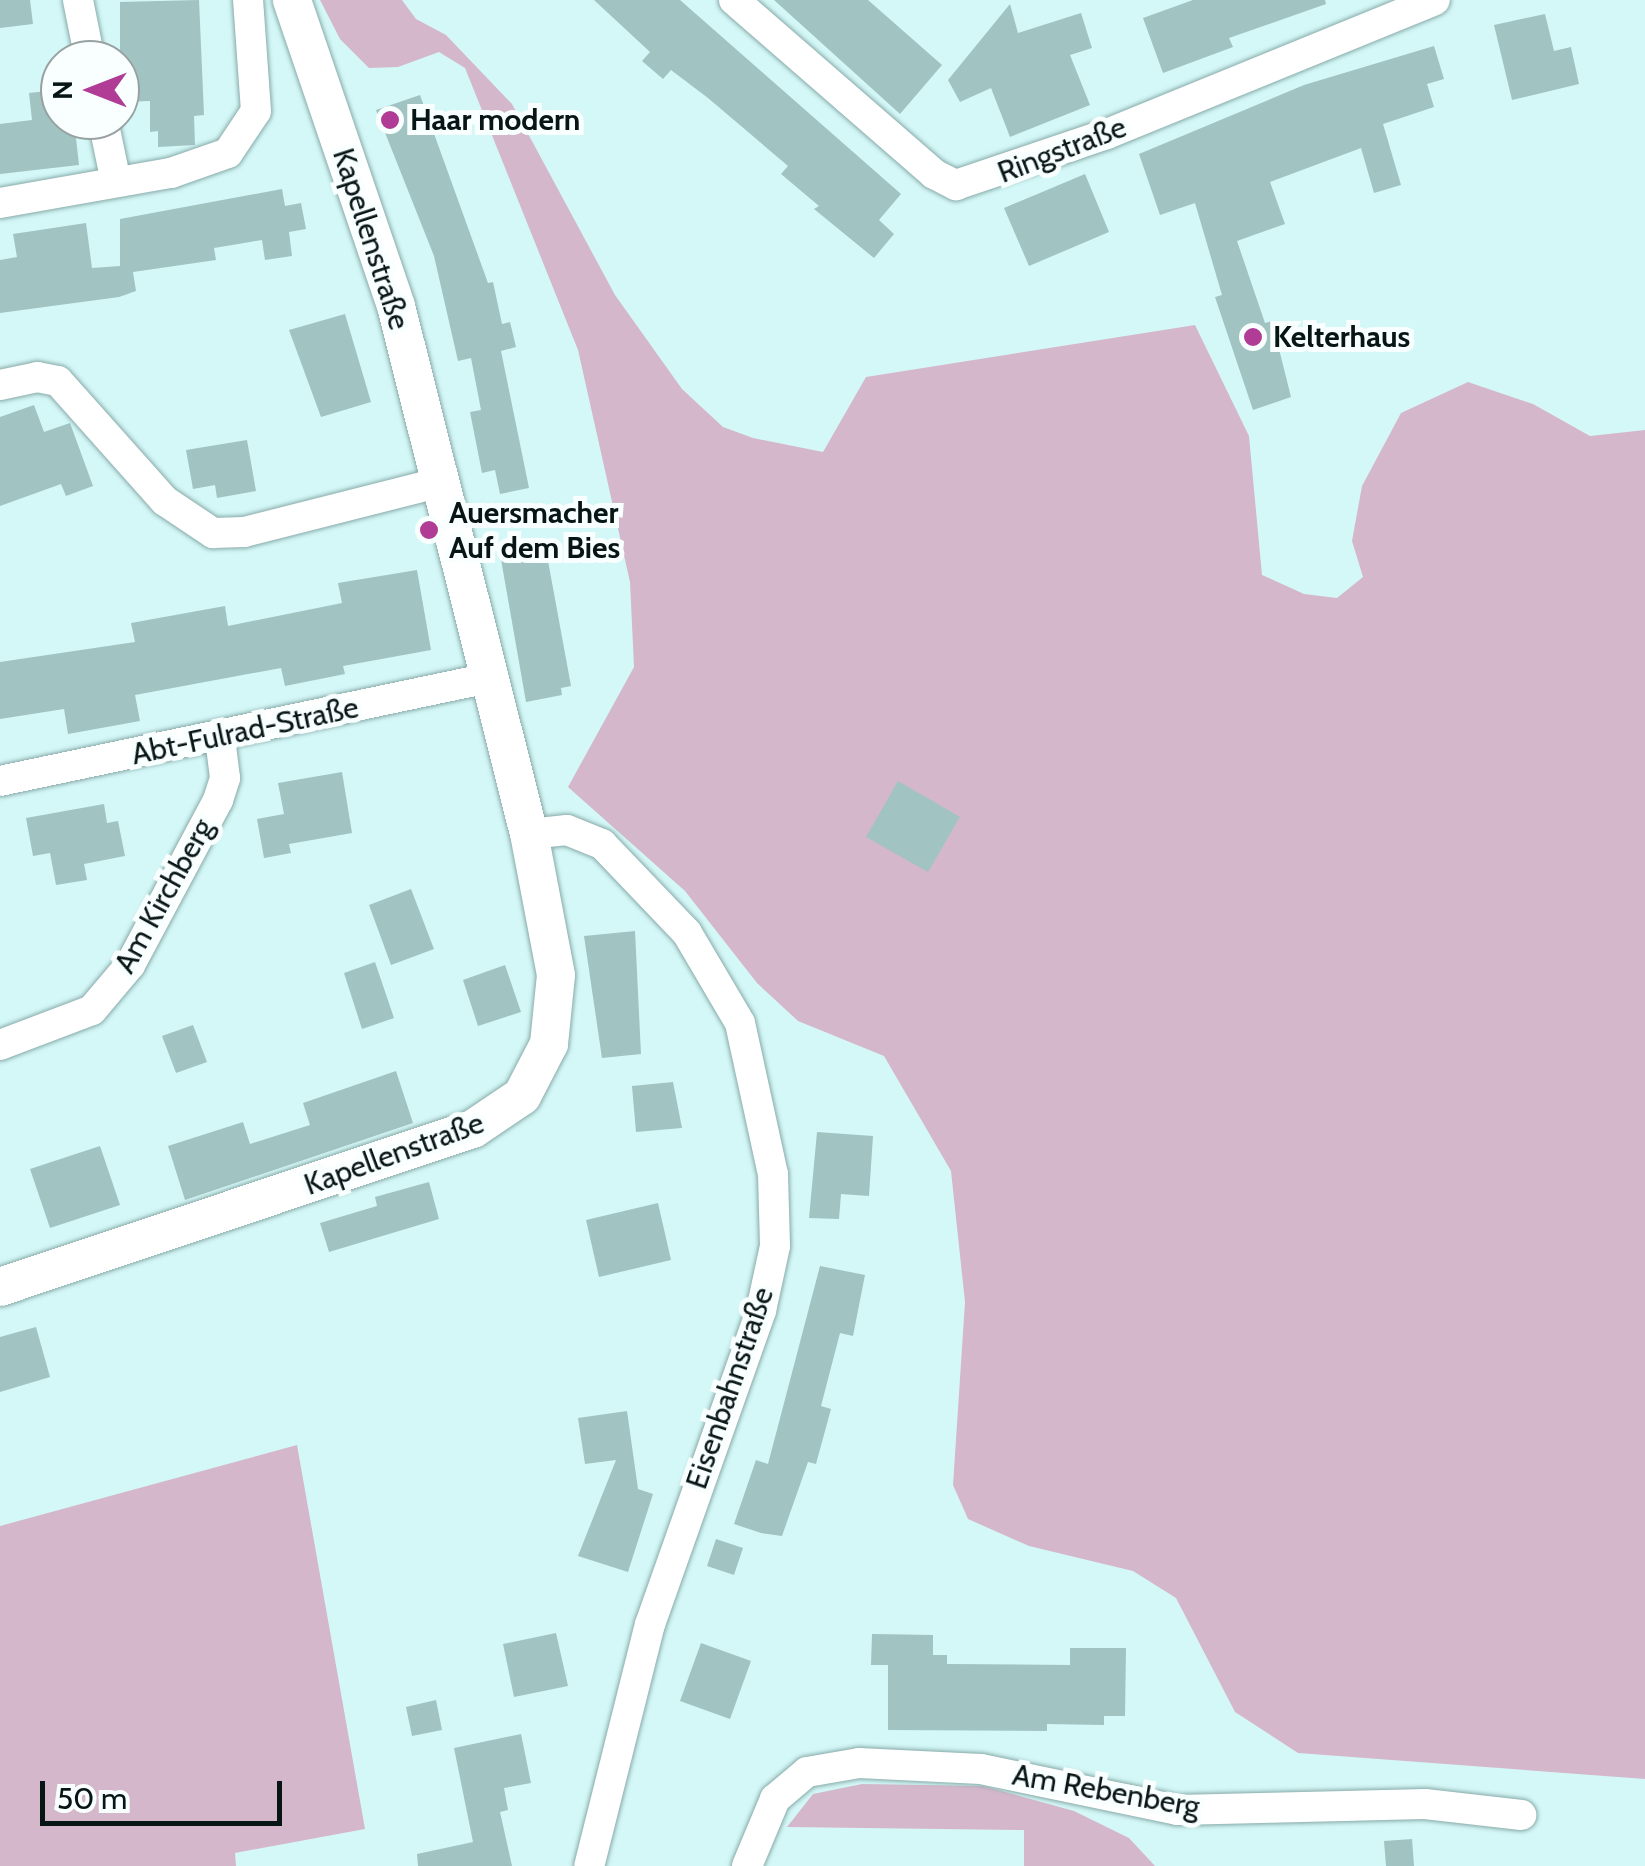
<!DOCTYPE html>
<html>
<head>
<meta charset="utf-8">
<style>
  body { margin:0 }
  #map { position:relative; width:1645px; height:1866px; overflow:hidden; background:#d4f8f7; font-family:Cabin,sans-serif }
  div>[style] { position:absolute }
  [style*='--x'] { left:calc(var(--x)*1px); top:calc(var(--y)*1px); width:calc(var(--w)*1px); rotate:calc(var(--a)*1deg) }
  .green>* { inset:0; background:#d5b7cb }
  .building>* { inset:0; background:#a1c3c2 }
  .roads { filter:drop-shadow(0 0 2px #88aaa9) drop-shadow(0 0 2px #88aaa9) }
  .minor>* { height:30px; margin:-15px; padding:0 15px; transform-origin:15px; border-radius:15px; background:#fff }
  .tertiary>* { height:38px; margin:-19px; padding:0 19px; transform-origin:19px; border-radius:19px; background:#fff }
  .dots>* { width:28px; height:28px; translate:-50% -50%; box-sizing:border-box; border:5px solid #f8fffe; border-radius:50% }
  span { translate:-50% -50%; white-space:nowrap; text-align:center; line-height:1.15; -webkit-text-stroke:10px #f8fffe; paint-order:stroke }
  .poi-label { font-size:30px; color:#081515; font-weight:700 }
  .left { translate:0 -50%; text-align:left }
  .street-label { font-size:30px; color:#081515 }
  .north { position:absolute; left:40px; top:40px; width:100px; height:100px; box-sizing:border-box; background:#f8fffe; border:2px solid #98a1a1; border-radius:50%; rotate:270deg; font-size:28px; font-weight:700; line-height:40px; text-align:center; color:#081515 }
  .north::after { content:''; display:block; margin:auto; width:35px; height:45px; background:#b03c95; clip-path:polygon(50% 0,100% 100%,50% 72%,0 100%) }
  .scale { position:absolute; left:40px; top:1781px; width:242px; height:45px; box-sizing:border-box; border:5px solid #081515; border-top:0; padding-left:12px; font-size:30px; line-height:35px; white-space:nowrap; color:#081515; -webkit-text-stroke:8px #f8fffe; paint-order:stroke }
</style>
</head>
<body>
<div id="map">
  <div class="green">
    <i style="clip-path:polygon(320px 0,402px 0,416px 19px,446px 35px,512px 104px,615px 295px,682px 389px,723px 427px,753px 438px,823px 452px,866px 377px,1195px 325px,1249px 436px,1262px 575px,1304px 594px,1337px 598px,1363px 577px,1352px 541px,1362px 486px,1401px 413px,1468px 382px,1533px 404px,1590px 436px,1645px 430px,1645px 1779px,1298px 1753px,1235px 1712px,1176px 1598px,1133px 1571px,1029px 1546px,968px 1519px,953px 1485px,965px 1302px,951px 1171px,884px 1056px,798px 1021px,757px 983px,685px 891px,568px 787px,634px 667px,630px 582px,578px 350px,465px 68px,439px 52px,398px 67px,369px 68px,340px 39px)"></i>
    <i style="clip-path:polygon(297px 1445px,365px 1829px,235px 1853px,236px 1866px,0 1866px,0 1526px)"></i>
    <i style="clip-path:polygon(862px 1784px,983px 1786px,1074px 1811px,1129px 1838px,1155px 1866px,1024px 1866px,1024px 1830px,787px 1827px,813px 1794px)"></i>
  </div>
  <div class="building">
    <i style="clip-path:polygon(0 0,30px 0,33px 24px,0 28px)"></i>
    <i style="clip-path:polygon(199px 0,204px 115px,194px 116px,195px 145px,158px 147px,158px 131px,150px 132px,150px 101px,120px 102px,120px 2px)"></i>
    <i style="clip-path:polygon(594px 0,680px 0,901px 194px,879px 220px,894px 234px,874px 258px,814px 209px,819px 206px,781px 174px,788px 166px,708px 98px,671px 70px,663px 79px,642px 61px,650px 52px)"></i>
    <i style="clip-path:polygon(774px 0,868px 0,942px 65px,900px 114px)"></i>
    <i style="clip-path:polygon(1193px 0,1325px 0,1326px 4px,1229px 38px,1233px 47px,1163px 73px,1143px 18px)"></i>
    <i style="clip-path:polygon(1010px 4px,1018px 33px,1081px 13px,1092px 48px,1070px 55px,1090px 105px,1010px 137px,991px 88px,960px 102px,948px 80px)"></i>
    <i style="clip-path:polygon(1545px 14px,1554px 51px,1571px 47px,1579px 84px,1512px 100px,1494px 25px)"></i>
    <i style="clip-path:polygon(1434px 46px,1444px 79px,1427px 84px,1434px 107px,1383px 124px,1401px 185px,1374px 193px,1361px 148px,1270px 182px,1285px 224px,1237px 241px,1265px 323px,1272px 321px,1291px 397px,1253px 410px,1215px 297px,1222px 295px,1195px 203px,1160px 215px,1139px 154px,1304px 85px)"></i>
    <i style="clip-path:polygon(57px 90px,60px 120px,74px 120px,79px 165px,0 174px,0 124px,32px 120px,29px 93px)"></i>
    <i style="clip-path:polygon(420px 95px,488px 283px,493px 282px,502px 324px,510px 322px,516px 347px,501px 351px,529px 488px,500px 494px,495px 470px,482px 473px,470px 412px,481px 410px,471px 358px,458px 361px,434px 256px,376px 110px)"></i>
    <i style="clip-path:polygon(1085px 174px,1109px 232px,1029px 266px,1004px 208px)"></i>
    <i style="clip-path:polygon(282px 189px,285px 206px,301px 203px,306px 229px,289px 232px,292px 256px,265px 260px,262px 240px,214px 248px,216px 260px,133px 272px,136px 291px,119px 297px,0 313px,0 260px,17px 257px,13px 234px,86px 223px,92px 268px,120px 266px,120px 219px)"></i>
    <i style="clip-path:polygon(345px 314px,371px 402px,321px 417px,289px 330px)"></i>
    <i style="clip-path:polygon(34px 405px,44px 432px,70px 423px,93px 486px,66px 496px,61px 484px,0 506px,0 417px)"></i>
    <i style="clip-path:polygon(247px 440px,256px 491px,217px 498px,215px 485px,193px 489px,186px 450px)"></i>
    <i style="clip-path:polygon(544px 539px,571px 686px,561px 688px,562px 695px,526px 702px,499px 548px)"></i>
    <i style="clip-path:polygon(417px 570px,431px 650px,343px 666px,345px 674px,285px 686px,281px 668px,135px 695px,140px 721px,68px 734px,64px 709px,0 719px,0 662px,135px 642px,131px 623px,225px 606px,228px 626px,342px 603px,338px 583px)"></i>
    <i style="clip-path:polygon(342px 772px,352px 833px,289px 844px,291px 853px,264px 858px,257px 819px,284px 814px,278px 783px)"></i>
    <i style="clip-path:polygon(898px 781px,960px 817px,928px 872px,866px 837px)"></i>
    <i style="clip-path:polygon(104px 804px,107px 823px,118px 821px,125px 856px,84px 864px,87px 880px,56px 885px,50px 853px,33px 856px,26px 818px)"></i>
    <i style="clip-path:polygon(411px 889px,434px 949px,391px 965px,369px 905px)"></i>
    <i style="clip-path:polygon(635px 931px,641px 1054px,602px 1058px,584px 936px)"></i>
    <i style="clip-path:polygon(375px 962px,394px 1018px,362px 1029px,344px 973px)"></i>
    <i style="clip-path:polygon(505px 965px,521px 1012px,478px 1026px,463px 980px)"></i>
    <i style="clip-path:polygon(193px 1025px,207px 1062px,176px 1073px,162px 1036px)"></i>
    <i style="clip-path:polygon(396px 1071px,413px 1123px,185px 1200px,168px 1146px,243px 1122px,250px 1144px,310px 1125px,303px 1103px)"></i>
    <i style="clip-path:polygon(673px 1082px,682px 1128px,636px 1132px,632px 1086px)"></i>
    <i style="clip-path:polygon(817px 1132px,873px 1136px,869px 1196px,841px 1194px,839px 1219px,809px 1218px)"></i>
    <i style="clip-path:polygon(100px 1146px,120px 1205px,50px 1228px,30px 1169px)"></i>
    <i style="clip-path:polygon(429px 1182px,439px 1219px,329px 1252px,320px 1223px,377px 1206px,375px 1197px)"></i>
    <i style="clip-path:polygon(658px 1203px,671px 1260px,599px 1277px,586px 1220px)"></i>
    <i style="clip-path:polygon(820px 1266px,865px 1275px,853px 1336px,840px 1333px,821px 1406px,831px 1409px,816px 1464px,808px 1462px,782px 1536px,761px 1533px,734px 1524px,756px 1460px,768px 1464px)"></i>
    <i style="clip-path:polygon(36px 1327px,50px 1377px,0 1392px,0 1337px)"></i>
    <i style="clip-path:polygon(627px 1411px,638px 1489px,653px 1494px,628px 1572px,578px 1556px,616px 1460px,585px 1464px,578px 1418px)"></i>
    <i style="clip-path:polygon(716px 1539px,743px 1548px,734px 1575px,707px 1566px)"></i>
    <i style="clip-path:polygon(556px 1633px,568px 1686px,514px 1697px,503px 1644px)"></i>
    <i style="clip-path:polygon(872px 1634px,933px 1635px,933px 1655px,947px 1655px,947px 1664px,1070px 1665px,1070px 1648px,1126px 1648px,1125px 1716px,1104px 1716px,1104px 1725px,1047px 1724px,1047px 1731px,888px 1730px,888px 1665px,871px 1665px)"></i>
    <i style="clip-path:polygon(701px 1643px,751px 1661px,730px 1719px,680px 1701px)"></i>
    <i style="clip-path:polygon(436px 1700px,442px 1730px,412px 1736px,406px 1707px)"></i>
    <i style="clip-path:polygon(521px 1734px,531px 1783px,504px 1788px,508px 1810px,500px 1812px,512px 1866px,418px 1866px,417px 1854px,473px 1842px,454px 1748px)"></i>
    <i style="clip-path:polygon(1412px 1839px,1414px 1866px,1386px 1866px,1384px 1841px)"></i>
  </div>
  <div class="roads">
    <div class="minor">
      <i style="--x:78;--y:0;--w:61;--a:78.7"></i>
      <i style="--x:734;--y:0;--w:265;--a:41"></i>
      <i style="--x:934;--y:174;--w:25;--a:27"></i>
      <i style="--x:956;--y:185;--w:159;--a:-18.7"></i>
      <i style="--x:1107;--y:134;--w:354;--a:-22.2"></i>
      <i style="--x:103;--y:120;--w:63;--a:78.2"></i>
      <i style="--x:0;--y:203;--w:174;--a:-10"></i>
      <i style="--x:171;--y:173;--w:60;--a:-19.3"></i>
      <i style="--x:228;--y:153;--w:50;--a:-56.3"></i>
      <i style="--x:256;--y:111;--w:111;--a:-94.1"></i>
      <i style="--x:0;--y:385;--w:38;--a:-12"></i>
      <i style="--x:37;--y:377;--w:21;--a:11"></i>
      <i style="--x:58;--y:381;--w:161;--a:48.3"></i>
      <i style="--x:165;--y:501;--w:58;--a:33.7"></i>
      <i style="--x:213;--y:533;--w:31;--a:-2"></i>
      <i style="--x:244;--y:532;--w:203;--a:-14.2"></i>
      <i style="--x:0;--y:781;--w:500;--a:-11.9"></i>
      <i style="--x:529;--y:834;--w:38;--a:-6"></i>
      <i style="--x:567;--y:830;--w:38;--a:22"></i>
      <i style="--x:602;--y:844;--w:123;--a:46.3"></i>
      <i style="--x:687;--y:933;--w:104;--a:59.5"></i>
      <i style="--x:740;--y:1023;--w:155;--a:77.7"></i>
      <i style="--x:773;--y:1174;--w:72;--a:88.4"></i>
      <i style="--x:775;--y:1246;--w:66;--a:102.2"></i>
      <i style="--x:761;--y:1311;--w:332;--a:109.5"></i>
      <i style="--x:650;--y:1624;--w:250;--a:104.1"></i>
      <i style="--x:0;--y:1045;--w:98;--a:-20.8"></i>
      <i style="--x:92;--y:1010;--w:59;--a:-49.8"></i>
      <i style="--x:130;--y:965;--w:187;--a:-61.9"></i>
      <i style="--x:218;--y:800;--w:23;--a:-72"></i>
      <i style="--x:225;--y:778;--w:40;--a:-97.1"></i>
      <i style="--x:747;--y:1866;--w:73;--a:-67.3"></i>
      <i style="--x:775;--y:1799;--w:42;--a:-40.2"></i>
      <i style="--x:807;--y:1772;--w:53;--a:-9.8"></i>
      <i style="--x:859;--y:1763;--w:122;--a:2.8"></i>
      <i style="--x:981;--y:1769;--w:200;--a:11.8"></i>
      <i style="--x:1177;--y:1810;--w:248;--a:-1.4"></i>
      <i style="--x:1425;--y:1804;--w:97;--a:6.5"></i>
    </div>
    <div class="tertiary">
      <i style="--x:0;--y:1287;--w:499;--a:-18.5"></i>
      <i style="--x:473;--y:1129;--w:59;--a:-34"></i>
      <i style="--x:522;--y:1096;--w:59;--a:-62.6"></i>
      <i style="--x:549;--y:1044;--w:69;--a:-84.2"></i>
      <i style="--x:556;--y:975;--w:144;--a:-100.8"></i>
      <i style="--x:529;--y:834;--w:544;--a:-104.14"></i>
      <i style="--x:396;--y:306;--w:323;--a:-108.8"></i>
    </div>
  </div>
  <div class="dots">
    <i style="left:390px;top:120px;background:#b03c95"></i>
    <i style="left:1253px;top:337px;background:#b03c95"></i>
    <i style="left:429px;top:530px;background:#b03c95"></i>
  </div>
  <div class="poi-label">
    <span class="left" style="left:410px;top:120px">Haar modern</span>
    <span class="left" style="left:1273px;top:337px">Kelterhaus</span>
    <span class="left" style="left:449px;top:530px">Auersmacher<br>Auf dem Bies</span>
  </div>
  <div class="street-label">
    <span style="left:1062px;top:150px;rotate:-21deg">Ringstraße</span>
    <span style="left:371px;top:239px;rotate:72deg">Kapellenstraße</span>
    <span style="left:245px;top:731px;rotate:-12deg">Abt-Fulrad-Straße</span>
    <span style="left:164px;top:896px;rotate:-61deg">Am Kirchberg</span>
    <span style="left:394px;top:1154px;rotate:-20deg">Kapellenstraße</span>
    <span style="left:730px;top:1388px;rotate:-71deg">Eisenbahnstraße</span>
    <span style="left:1106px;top:1791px;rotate:10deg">Am Rebenberg</span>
  </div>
  <div class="north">N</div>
  <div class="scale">50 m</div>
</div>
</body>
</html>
